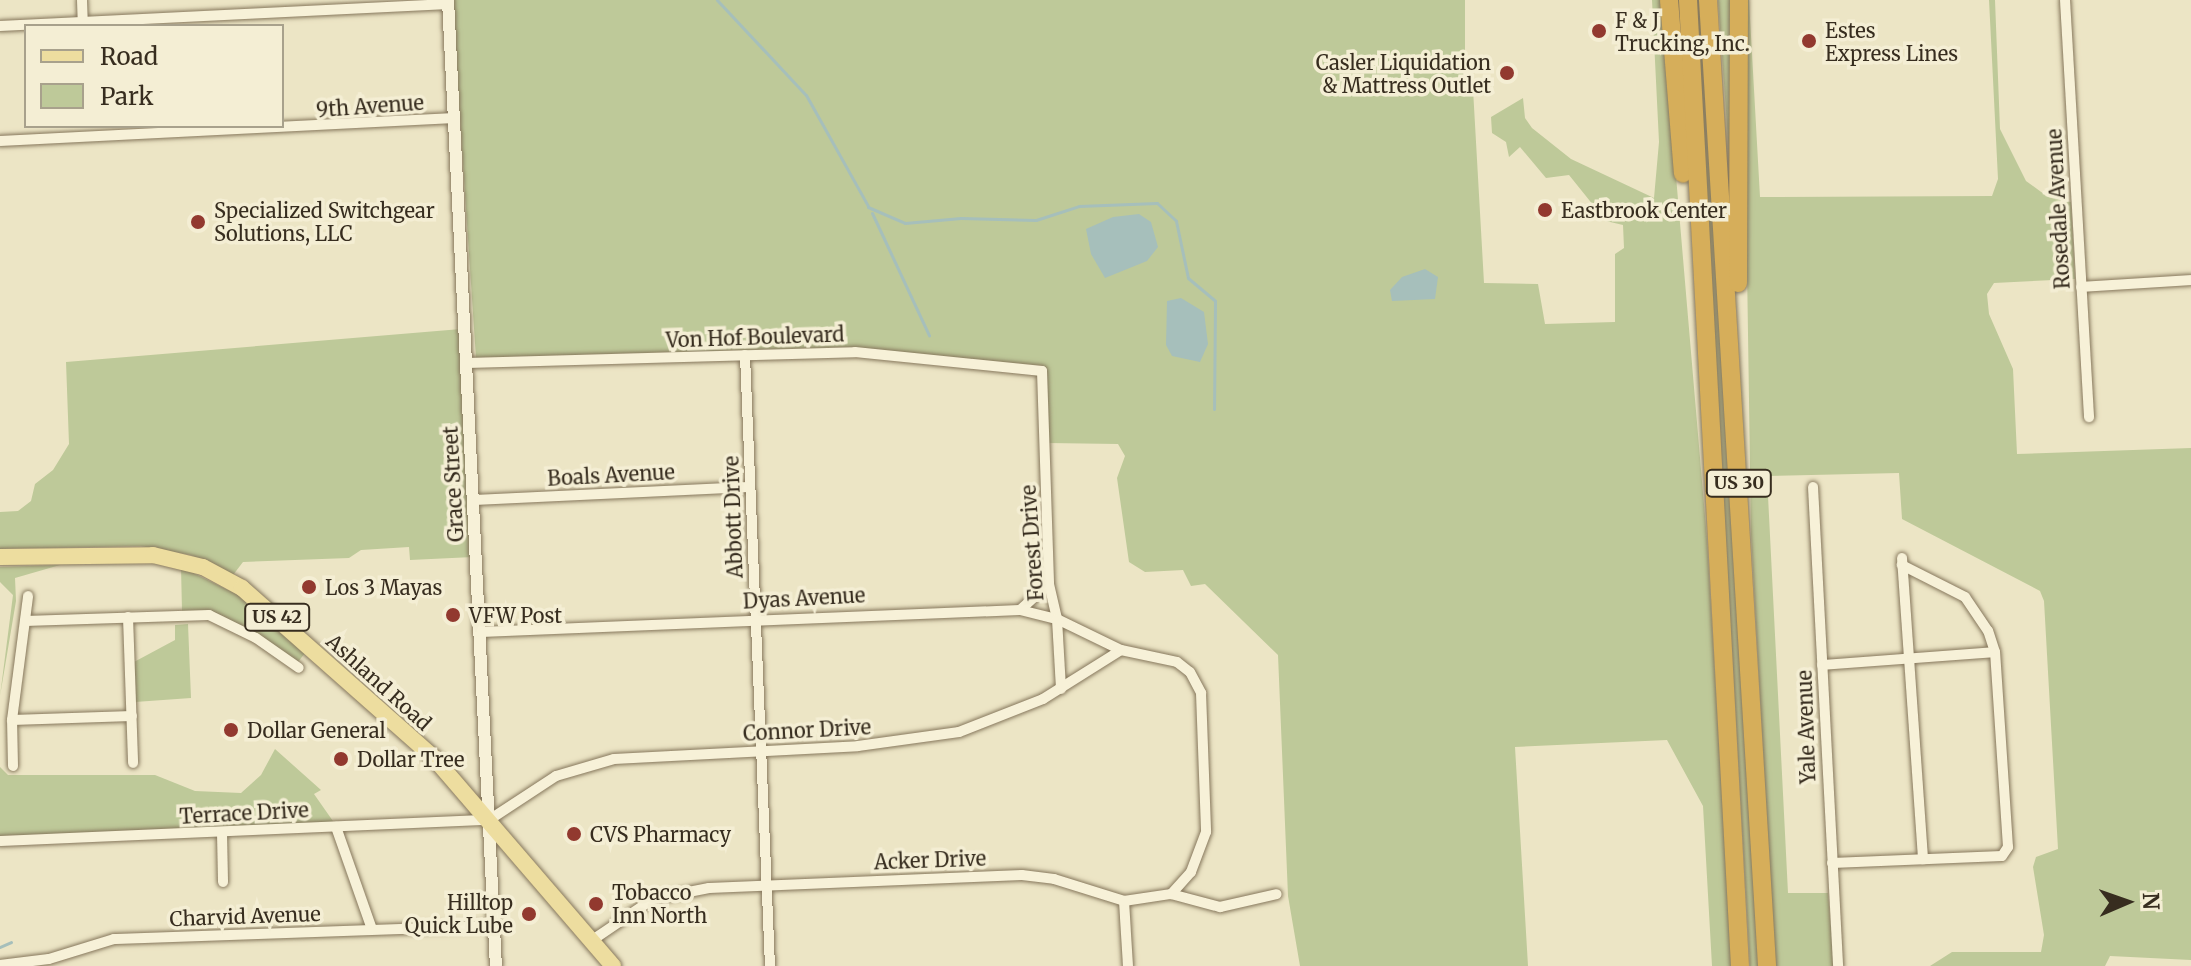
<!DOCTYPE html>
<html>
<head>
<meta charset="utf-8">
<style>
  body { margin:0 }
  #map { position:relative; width:2191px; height:966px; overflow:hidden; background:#ece5c5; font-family:Merriweather,serif }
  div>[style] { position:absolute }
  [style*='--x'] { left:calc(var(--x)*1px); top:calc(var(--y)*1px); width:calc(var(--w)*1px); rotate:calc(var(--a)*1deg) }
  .green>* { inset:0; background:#bec999 }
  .water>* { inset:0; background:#a6bfbb }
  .stream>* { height:3px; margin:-1.5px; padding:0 1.5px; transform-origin:1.5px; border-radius:1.5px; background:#a6bfbb }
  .roads { filter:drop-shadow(0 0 2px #86775c) drop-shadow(0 0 2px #86775c) }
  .minor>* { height:10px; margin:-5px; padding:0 5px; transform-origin:5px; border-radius:5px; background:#f7f1d8 }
  .tertiary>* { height:12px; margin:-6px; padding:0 6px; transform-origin:6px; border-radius:6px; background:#f7f1d8 }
  .primary>* { height:16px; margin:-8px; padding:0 8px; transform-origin:8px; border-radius:8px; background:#eddd9f }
  .motorway>* { height:18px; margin:-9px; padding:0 9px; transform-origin:9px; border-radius:9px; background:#d6ae5a }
  .dots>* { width:22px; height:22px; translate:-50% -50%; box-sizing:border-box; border:4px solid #f4eed4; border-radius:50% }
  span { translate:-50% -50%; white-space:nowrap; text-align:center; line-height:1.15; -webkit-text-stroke:7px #f4eed4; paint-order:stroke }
  .shield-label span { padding:2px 6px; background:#f4eed4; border:2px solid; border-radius:6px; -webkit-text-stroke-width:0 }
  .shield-label { font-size:18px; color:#372d1f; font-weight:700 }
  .poi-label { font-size:20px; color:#372d1f }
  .left { translate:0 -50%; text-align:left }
  .right { translate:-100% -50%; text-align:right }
  .street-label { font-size:20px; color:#372d1f }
  .legend { position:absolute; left:24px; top:24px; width:260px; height:104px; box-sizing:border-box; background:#f4eed4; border:2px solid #a8a18c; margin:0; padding:10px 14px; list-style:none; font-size:24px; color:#372d1f }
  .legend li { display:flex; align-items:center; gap:16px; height:40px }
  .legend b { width:40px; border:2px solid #a8a18c }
  .north { position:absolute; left:2087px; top:862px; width:80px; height:80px; -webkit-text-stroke:6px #f4eed4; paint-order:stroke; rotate:88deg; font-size:22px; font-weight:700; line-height:32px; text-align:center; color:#372d1f }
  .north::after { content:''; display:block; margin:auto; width:28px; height:36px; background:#372d1f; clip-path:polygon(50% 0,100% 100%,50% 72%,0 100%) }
</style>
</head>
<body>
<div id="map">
  <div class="green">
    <i style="clip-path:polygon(452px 0,1465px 0,1465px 62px,1473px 89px,1484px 283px,1538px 284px,1545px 324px,1615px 322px,1615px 254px,1624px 248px,1623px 225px,1606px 221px,1569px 175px,1546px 178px,1520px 147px,1509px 157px,1506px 142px,1492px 133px,1491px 117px,1523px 98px,1525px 118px,1532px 128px,1571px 159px,1654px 198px,1659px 142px,1652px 0,1661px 0,1707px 540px,1732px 966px,1712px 966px,1703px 806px,1667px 740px,1515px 747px,1528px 966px,1300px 966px,1288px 896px,1278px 655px,1205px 584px,1191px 586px,1183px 570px,1145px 572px,1129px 562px,1117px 478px,1125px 456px,1118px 444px,1048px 443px,1045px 366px,847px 347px,476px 358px)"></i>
    <i style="clip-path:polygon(1695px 0,1701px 0,1708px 108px,1758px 966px,1750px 966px)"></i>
    <i style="clip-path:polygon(1718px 0,1734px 0,1731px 182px,1726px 111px)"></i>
    <i style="clip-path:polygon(1743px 0,1749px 0,1760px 197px,1992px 196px,1998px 179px,1989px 0,1995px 0,2000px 129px,2026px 181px,2048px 197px,2071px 202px,2075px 279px,1994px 283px,1987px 294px,1989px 314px,2013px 369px,2017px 454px,2191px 448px,2191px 960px,2110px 956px,2105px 966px,1930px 966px,1952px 952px,2041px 952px,2044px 935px,2033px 867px,2036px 857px,2058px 849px,2044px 601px,2040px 591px,1902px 519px,1899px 473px,1767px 476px,1788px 893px,1828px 893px,1834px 966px,1775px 966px,1751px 534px)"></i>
    <i style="clip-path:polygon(461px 329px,473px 557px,410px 560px,409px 547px,361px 550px,349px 558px,243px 562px,233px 575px,191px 555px,141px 546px,0 549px,0 512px,18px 511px,31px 501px,35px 484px,53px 470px,69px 444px,66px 362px)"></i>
    <i style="clip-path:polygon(60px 565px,15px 578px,16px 601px,0 696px,13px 595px,0 582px,0 567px)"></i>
    <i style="clip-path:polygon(181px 567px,238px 595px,305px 653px,298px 662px,223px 616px,182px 611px)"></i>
    <i style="clip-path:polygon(188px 624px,191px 698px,135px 702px,134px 662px,175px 640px,175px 625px)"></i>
    <i style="clip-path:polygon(275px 749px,321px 790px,314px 794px,335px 824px,0 836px,0 767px,8px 775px,155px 775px,195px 791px,241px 793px,261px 775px)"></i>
  </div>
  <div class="water">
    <i style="clip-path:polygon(1139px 214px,1151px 222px,1158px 247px,1147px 261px,1105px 278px,1091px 254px,1086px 229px,1113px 217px)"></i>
    <i style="clip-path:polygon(1425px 269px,1438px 277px,1435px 299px,1392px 301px,1390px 290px,1402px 277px)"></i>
    <i style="clip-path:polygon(1181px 298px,1204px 312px,1208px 344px,1200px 362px,1172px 356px,1166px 345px,1167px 301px)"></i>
  </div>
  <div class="stream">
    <i style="--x:717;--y:0;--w:130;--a:46.9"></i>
    <i style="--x:806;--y:95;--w:127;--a:60.8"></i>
    <i style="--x:868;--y:207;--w:40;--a:23.4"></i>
    <i style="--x:905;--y:223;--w:56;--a:-5.1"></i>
    <i style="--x:961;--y:218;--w:75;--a:1.5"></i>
    <i style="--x:1036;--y:220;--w:45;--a:-18"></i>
    <i style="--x:1079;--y:206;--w:78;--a:-2.2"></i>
    <i style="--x:1157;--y:203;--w:26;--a:43"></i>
    <i style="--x:1176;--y:221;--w:58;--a:78.1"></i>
    <i style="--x:1188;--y:278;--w:35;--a:40"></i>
    <i style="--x:1215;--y:301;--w:108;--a:90.5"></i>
    <i style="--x:872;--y:213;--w:135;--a:65"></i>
    <i style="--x:0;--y:947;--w:12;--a:-24"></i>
  </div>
  <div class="roads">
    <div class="minor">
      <i style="--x:82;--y:0;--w:23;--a:88"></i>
      <i style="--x:2065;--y:0;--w:418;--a:86.7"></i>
      <i style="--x:0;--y:26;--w:449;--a:-2.8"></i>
      <i style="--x:0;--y:141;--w:455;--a:-2.9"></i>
      <i style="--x:2081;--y:287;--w:110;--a:-3.6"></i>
      <i style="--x:745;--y:355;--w:612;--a:87.66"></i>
      <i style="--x:467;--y:363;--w:388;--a:-1.6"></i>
      <i style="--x:855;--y:352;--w:188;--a:5.8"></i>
      <i style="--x:1042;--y:371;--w:213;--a:88.1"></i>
      <i style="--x:1049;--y:584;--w:36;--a:77"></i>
      <i style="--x:1057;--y:619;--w:71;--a:25.8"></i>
      <i style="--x:1121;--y:650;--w:57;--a:12.1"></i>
      <i style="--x:1177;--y:662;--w:16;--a:38"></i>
      <i style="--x:1190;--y:672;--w:24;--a:62"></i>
      <i style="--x:1201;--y:693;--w:139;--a:87.9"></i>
      <i style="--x:1206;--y:832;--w:43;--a:110.6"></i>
      <i style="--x:1191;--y:872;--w:30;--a:132"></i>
      <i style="--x:1813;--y:487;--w:480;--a:87"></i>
      <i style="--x:474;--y:500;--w:275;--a:-2.7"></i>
      <i style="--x:1902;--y:558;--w:302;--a:86"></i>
      <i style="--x:1020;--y:610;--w:39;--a:-42"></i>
      <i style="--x:128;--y:617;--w:146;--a:88"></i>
      <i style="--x:25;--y:621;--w:184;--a:-1.9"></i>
      <i style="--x:209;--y:615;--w:52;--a:26.1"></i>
      <i style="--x:256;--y:638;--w:52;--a:34.9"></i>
      <i style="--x:481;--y:632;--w:539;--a:-2.34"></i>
      <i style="--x:1020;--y:610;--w:38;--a:14"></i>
      <i style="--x:1057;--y:619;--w:70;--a:86.7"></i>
      <i style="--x:1822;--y:665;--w:173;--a:-4.3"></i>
      <i style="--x:12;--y:720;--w:120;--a:-1.9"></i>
      <i style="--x:13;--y:766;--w:46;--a:-91.2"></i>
      <i style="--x:12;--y:720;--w:125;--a:-82.6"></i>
      <i style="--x:336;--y:827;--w:108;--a:70.6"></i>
      <i style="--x:222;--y:833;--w:49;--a:88.8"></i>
      <i style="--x:0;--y:841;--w:489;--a:-2.5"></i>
      <i style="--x:489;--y:820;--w:80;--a:-33.3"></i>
      <i style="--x:556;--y:776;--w:60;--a:-16.3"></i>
      <i style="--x:614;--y:759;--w:244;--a:-3"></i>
      <i style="--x:858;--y:746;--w:102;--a:-7.9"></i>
      <i style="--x:959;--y:732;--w:90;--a:-21.4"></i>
      <i style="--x:1043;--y:699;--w:92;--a:-32.1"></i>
      <i style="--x:1832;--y:863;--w:170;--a:-2.4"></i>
      <i style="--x:2002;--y:856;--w:11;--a:-56"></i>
      <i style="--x:2008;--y:847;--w:195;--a:-93.8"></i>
      <i style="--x:1995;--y:652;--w:22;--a:-108"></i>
      <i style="--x:1988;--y:631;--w:41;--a:-124.1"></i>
      <i style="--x:1965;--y:597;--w:71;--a:-153.1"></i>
      <i style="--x:1124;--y:901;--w:65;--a:86.5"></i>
      <i style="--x:591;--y:941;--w:75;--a:-34.1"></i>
      <i style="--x:653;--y:899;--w:57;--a:-11.1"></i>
      <i style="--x:709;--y:888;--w:313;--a:-2.4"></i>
      <i style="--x:1022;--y:875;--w:32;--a:7"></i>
      <i style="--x:1054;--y:879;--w:73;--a:17.4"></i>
      <i style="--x:1124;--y:901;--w:48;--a:-8.5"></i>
      <i style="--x:1171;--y:894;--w:51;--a:14.9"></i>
      <i style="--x:1220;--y:907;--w:58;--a:-12.8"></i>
      <i style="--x:0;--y:965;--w:49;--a:-7"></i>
      <i style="--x:49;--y:959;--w:68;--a:-17.1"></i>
      <i style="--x:114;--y:939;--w:381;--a:-2"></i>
    </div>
    <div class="tertiary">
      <i style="--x:448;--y:0;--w:967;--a:87.16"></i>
    </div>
    <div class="primary">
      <i style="--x:0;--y:557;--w:153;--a:-0.7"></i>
      <i style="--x:153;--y:555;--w:51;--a:13.5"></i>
      <i style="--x:203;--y:567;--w:44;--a:28.3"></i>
      <i style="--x:242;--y:588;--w:258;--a:41.5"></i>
      <i style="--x:435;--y:759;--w:273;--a:49.3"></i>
    </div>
    <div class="motorway">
      <i style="--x:1669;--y:0;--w:174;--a:85.4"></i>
      <i style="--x:1688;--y:0;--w:967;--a:86.92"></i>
      <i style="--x:1708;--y:0;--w:968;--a:86.5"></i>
      <i style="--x:1738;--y:283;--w:283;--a:-89.8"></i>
    </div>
  </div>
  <div class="dots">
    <i style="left:1599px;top:31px;background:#92392f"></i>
    <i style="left:1809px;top:41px;background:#92392f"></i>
    <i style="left:1507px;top:73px;background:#92392f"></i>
    <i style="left:1545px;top:210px;background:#92392f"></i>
    <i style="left:198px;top:222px;background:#92392f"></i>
    <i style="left:309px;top:587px;background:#92392f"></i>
    <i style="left:453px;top:615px;background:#92392f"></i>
    <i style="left:231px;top:730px;background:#92392f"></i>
    <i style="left:341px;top:759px;background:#92392f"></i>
    <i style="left:574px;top:834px;background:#92392f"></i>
    <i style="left:596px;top:904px;background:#92392f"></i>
    <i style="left:529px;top:914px;background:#92392f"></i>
  </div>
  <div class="shield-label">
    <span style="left:1739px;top:483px">US 30</span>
    <span style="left:277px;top:617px">US 42</span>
  </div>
  <div class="poi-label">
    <span class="left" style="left:1615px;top:32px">F &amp; J<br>Trucking, Inc.</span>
    <span class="left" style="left:1825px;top:42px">Estes<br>Express Lines</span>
    <span class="right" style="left:1491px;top:74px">Casler Liquidation<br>&amp; Mattress Outlet</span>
    <span class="left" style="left:214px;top:222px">Specialized Switchgear<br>Solutions, LLC</span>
    <span class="left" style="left:1561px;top:210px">Eastbrook Center</span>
    <span class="left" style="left:325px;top:587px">Los 3 Mayas</span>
    <span class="left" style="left:469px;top:615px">VFW Post</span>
    <span class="left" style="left:247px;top:730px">Dollar General</span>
    <span class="left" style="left:357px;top:759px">Dollar Tree</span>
    <span class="left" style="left:590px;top:834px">CVS Pharmacy</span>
    <span class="left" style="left:612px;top:904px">Tobacco<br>Inn North</span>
    <span class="right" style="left:513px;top:914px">Hilltop<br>Quick Lube</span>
  </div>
  <div class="street-label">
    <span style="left:370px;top:106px;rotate:-4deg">9th Avenue</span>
    <span style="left:2058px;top:209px;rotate:-93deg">Rosedale Avenue</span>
    <span style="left:755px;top:337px;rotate:-2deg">Von Hof Boulevard</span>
    <span style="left:611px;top:475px;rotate:-3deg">Boals Avenue</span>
    <span style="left:453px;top:484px;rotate:-93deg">Grace Street</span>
    <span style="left:733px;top:517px;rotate:-92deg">Abbott Drive</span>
    <span style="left:1032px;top:543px;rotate:-94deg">Forest Drive</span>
    <span style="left:804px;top:598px;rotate:-3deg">Dyas Avenue</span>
    <span style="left:379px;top:682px;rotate:42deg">Ashland Road</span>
    <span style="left:1806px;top:727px;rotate:-92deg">Yale Avenue</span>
    <span style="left:807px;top:730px;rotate:-3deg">Connor Drive</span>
    <span style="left:244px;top:813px;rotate:-3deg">Terrace Drive</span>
    <span style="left:930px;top:860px;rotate:-2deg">Acker Drive</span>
    <span style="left:245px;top:916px;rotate:-2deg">Charvid Avenue</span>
  </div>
  <ul class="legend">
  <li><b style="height:10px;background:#eddd9f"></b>Road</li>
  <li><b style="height:22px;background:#bec999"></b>Park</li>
  </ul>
  <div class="north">N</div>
</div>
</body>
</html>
